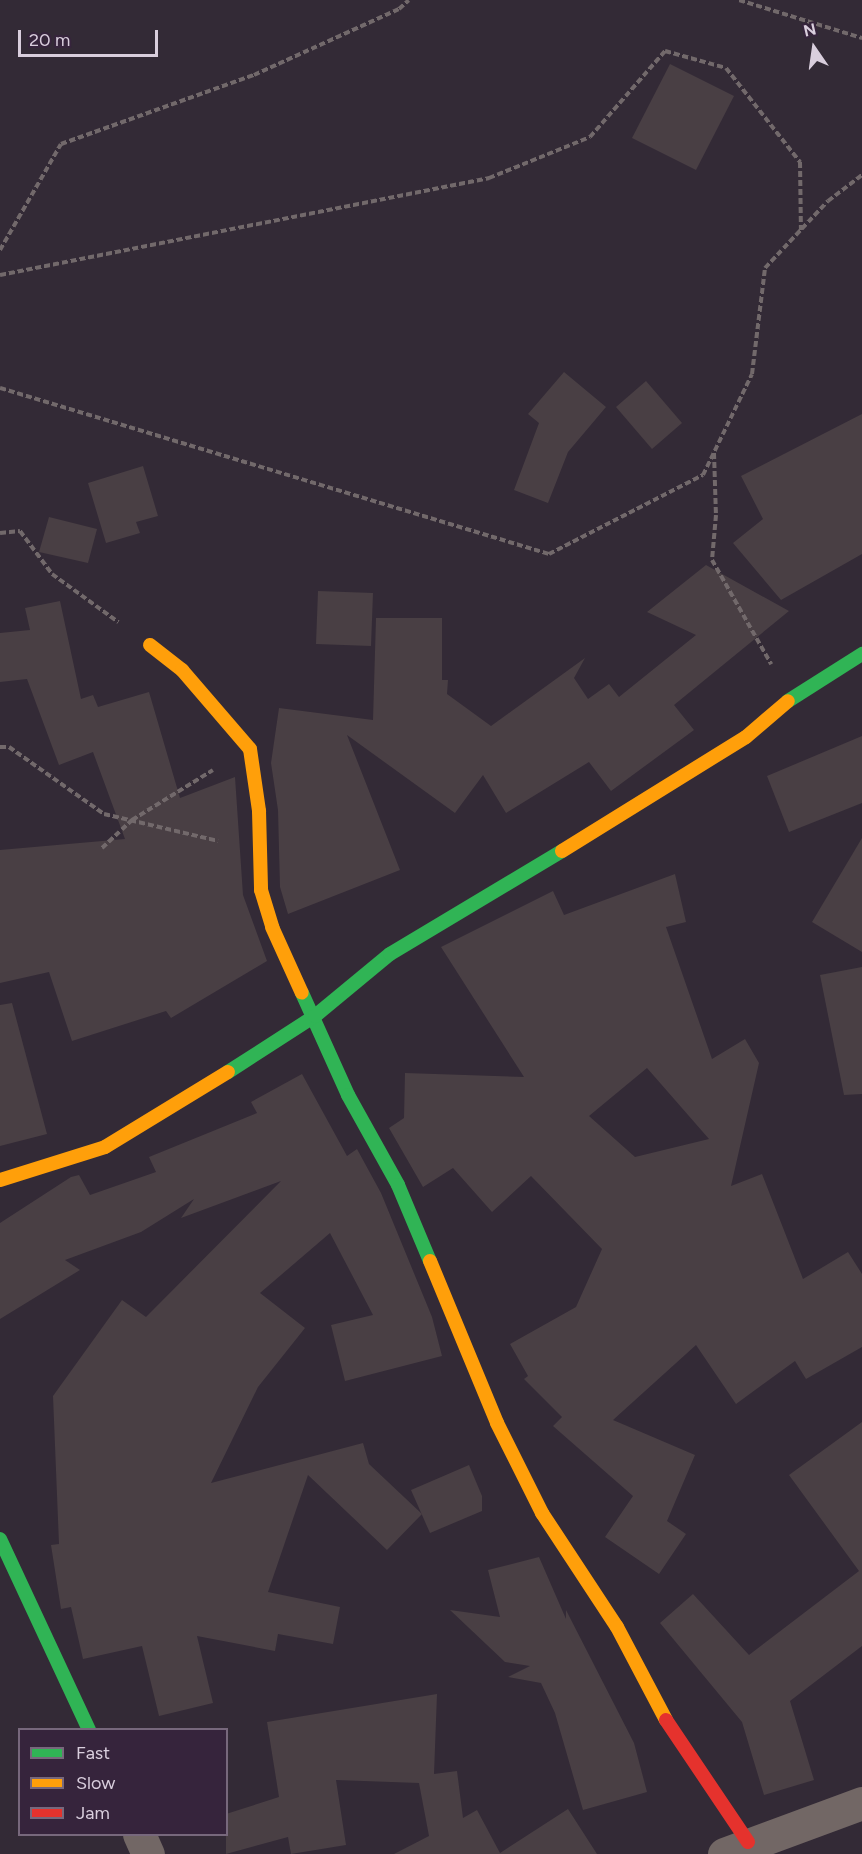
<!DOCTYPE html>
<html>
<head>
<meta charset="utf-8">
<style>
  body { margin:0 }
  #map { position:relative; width:862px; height:1854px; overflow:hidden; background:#332a36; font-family:Figtree,sans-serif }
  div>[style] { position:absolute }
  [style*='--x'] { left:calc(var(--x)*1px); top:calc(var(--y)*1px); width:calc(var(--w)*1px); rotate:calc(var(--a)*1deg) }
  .building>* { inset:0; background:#493f44 }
  .path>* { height:4px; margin-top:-2px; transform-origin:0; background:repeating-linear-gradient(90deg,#72696b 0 6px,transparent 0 9px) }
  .street>* { height:33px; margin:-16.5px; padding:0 16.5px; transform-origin:16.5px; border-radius:16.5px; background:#726765 }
  .fast>* { height:14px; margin:-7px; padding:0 7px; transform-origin:7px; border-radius:7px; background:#30b455 }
  .slow>* { height:14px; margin:-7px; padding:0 7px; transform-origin:7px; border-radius:7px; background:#ff9f0a }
  .jam>* { height:14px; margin:-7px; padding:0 7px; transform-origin:7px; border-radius:7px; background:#e5322d }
  span { translate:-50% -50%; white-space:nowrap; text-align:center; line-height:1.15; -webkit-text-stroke:4.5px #36243c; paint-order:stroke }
  .legend { position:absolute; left:18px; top:1728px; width:210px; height:108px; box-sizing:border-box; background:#36243c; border:2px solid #77687c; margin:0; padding:8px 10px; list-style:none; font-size:18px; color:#d9cedd }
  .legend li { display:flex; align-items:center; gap:12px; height:30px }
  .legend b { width:30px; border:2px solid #77687c }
  .north { position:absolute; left:784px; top:18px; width:60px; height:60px; -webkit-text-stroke:4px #36243c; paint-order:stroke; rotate:347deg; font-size:16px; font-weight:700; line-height:24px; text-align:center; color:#d9cedd }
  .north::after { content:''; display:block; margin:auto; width:21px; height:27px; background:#d9cedd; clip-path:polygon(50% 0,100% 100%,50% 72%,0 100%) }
  .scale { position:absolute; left:18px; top:30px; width:140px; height:27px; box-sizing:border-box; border:3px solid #d9cedd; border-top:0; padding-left:8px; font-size:18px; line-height:21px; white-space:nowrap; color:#d9cedd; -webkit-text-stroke:4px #36243c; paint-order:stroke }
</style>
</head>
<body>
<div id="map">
  <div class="building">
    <i style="clip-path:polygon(670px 64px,734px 96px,696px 170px,632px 138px)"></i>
    <i style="clip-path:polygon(564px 372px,606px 407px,568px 452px,548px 503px,514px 490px,539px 423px,528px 414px)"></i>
    <i style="clip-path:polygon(646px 381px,682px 423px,652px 449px,616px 407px)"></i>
    <i style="clip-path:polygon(862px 414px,862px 554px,781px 600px,733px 543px,763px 519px,741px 476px)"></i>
    <i style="clip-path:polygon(143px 466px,158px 516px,136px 522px,140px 533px,106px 543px,88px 483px)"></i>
    <i style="clip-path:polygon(49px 517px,97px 529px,88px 563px,39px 552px)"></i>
    <i style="clip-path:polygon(706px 565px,789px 611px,674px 705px,694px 730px,611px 791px,589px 762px,506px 813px,483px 775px,455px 813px,347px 735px,400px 870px,288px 914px,280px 887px,278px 810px,271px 763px,279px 708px,373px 720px,376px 618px,442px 618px,442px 680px,448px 680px,447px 694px,491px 726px,585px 658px,574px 678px,588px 699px,609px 684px,619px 697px,696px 635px,647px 612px)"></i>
    <i style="clip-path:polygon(318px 591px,373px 593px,371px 646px,316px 644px)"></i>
    <i style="clip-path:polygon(60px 601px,81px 699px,93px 695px,98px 707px,149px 692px,180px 798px,235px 777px,243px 895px,267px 961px,171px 1018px,166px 1011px,72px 1041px,49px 972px,0 983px,0 850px,125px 839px,93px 752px,59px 765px,27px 679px,0 682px,0 633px,30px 630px,25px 608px)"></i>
    <i style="clip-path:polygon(862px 736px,862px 803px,789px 832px,767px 776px)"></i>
    <i style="clip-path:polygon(862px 838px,862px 952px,812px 922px)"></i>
    <i style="clip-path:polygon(evenodd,675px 874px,686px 922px,666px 927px,712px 1059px,745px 1039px,759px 1063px,731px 1186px,762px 1174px,803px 1279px,848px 1252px,862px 1274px,862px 1347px,806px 1379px,795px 1361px,736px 1404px,696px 1345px,613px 1420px,695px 1455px,667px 1521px,686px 1534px,659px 1574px,605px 1537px,633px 1496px,553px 1426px,562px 1417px,524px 1379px,528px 1376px,510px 1344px,576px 1307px,602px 1249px,531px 1176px,492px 1212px,453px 1168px,423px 1187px,389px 1128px,404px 1118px,405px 1073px,524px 1077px,441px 947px,553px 891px,564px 915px,675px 874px,647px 1068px,709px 1139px,635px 1157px,589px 1116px,647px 1068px)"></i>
    <i style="clip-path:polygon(862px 967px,862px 1094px,844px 1095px,820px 975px)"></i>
    <i style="clip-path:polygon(12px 1003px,47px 1134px,0 1146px,0 1005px)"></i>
    <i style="clip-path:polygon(302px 1074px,347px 1156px,357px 1149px,381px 1193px,432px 1317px,442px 1356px,345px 1381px,331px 1325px,373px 1315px,330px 1233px,260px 1293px,305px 1328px,258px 1387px,211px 1483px,363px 1443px,369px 1464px,422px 1514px,387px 1550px,308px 1475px,268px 1592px,340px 1607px,333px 1644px,278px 1634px,275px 1651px,197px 1636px,213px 1703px,159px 1716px,142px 1646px,83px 1659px,71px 1607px,61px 1609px,51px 1545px,59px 1544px,53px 1396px,122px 1300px,146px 1317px,281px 1181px,181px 1218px,194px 1199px,141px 1232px,65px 1260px,80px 1270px,0 1319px,0 1223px,71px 1177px,79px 1175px,90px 1195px,156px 1172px,149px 1157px,257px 1113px,251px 1102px)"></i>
    <i style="clip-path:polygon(862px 1422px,862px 1646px,790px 1701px,814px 1780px,764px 1795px,742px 1722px,660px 1623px,693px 1594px,749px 1655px,859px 1571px,789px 1475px)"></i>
    <i style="clip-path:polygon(469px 1465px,482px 1496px,482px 1511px,430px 1533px,411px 1490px)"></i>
    <i style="clip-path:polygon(539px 1557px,566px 1619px,566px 1610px,634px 1743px,647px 1792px,583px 1810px,555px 1713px,541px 1683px,508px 1677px,530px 1666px,505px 1662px,450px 1610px,500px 1617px,488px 1570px)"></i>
    <i style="clip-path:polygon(437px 1694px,434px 1774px,457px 1771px,463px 1818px,477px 1810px,500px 1853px,568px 1809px,597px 1854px,394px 1854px,429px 1836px,419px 1783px,336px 1780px,346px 1845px,291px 1854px,288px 1837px,226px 1854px,226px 1814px,279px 1797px,267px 1722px)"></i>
  </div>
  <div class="path">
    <i style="--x:739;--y:0;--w:129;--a:17.2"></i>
    <i style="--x:0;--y:250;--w:122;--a:-60.1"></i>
    <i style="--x:61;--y:144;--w:205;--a:-19.7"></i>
    <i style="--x:254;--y:75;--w:159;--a:-24.5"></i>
    <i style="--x:399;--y:9;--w:13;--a:-42"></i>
    <i style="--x:0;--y:275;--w:499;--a:-11.2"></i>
    <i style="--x:489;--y:178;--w:109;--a:-22.1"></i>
    <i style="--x:590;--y:137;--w:114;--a:-48.9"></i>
    <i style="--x:665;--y:51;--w:63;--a:15.6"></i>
    <i style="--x:726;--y:68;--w:120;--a:51.8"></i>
    <i style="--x:800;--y:162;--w:68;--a:89.2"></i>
    <i style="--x:0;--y:388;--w:574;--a:16.82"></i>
    <i style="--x:549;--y:554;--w:173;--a:-27.2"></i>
    <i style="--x:703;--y:475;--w:112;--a:-64.1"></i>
    <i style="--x:752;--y:374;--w:107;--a:-83"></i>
    <i style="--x:765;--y:268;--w:92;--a:-46.8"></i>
    <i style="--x:828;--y:201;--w:43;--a:-37.4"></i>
    <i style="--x:714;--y:453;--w:62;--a:88.2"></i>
    <i style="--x:716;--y:515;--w:45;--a:95.1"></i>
    <i style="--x:712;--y:560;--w:120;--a:60.4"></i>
    <i style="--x:0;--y:533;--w:20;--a:-6"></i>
    <i style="--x:20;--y:531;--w:54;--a:53.3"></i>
    <i style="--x:52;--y:574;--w:82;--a:36"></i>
    <i style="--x:0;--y:747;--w:9;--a:0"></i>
    <i style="--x:9;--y:747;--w:116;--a:35.2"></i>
    <i style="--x:104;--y:814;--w:117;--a:13.3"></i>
    <i style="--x:102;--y:848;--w:41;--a:-43"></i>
    <i style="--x:132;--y:820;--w:95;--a:-31.7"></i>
  </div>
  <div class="street">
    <i style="--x:139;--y:1834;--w:22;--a:66"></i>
    <i style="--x:724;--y:1854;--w:147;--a:-20.3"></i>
  </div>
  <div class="fast">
    <i style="--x:788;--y:701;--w:88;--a:-32.4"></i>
    <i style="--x:302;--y:993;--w:112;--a:65.7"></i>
    <i style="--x:348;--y:1095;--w:103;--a:60.9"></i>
    <i style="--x:398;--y:1185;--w:82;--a:67.2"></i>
    <i style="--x:228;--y:1072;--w:103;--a:-32.8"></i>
    <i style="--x:315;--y:1016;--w:97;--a:-39.6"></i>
    <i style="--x:390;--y:954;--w:200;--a:-30.9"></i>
    <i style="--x:0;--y:1539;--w:211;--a:65"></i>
  </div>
  <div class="slow">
    <i style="--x:150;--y:645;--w:41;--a:38"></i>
    <i style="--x:182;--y:670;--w:104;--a:49.3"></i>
    <i style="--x:250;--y:749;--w:63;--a:81.7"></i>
    <i style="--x:259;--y:811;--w:79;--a:88.5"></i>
    <i style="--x:261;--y:890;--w:39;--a:73"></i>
    <i style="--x:272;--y:927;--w:72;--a:65.6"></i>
    <i style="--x:562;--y:851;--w:216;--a:-31.8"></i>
    <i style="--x:746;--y:737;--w:55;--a:-40.6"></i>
    <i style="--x:0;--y:1180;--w:110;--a:-17.4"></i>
    <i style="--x:105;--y:1147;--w:144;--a:-31.4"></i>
    <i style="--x:430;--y:1261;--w:175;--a:67.5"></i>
    <i style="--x:497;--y:1423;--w:101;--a:63.4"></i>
    <i style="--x:542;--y:1513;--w:136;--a:56.7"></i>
    <i style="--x:617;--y:1627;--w:105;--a:62.2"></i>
  </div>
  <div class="jam">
    <i style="--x:666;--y:1720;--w:147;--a:56.1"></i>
  </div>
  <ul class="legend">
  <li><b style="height:8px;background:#30b455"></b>Fast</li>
  <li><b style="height:8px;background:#ff9f0a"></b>Slow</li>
  <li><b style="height:8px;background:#e5322d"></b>Jam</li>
  </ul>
  <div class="north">N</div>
  <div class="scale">20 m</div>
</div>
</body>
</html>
